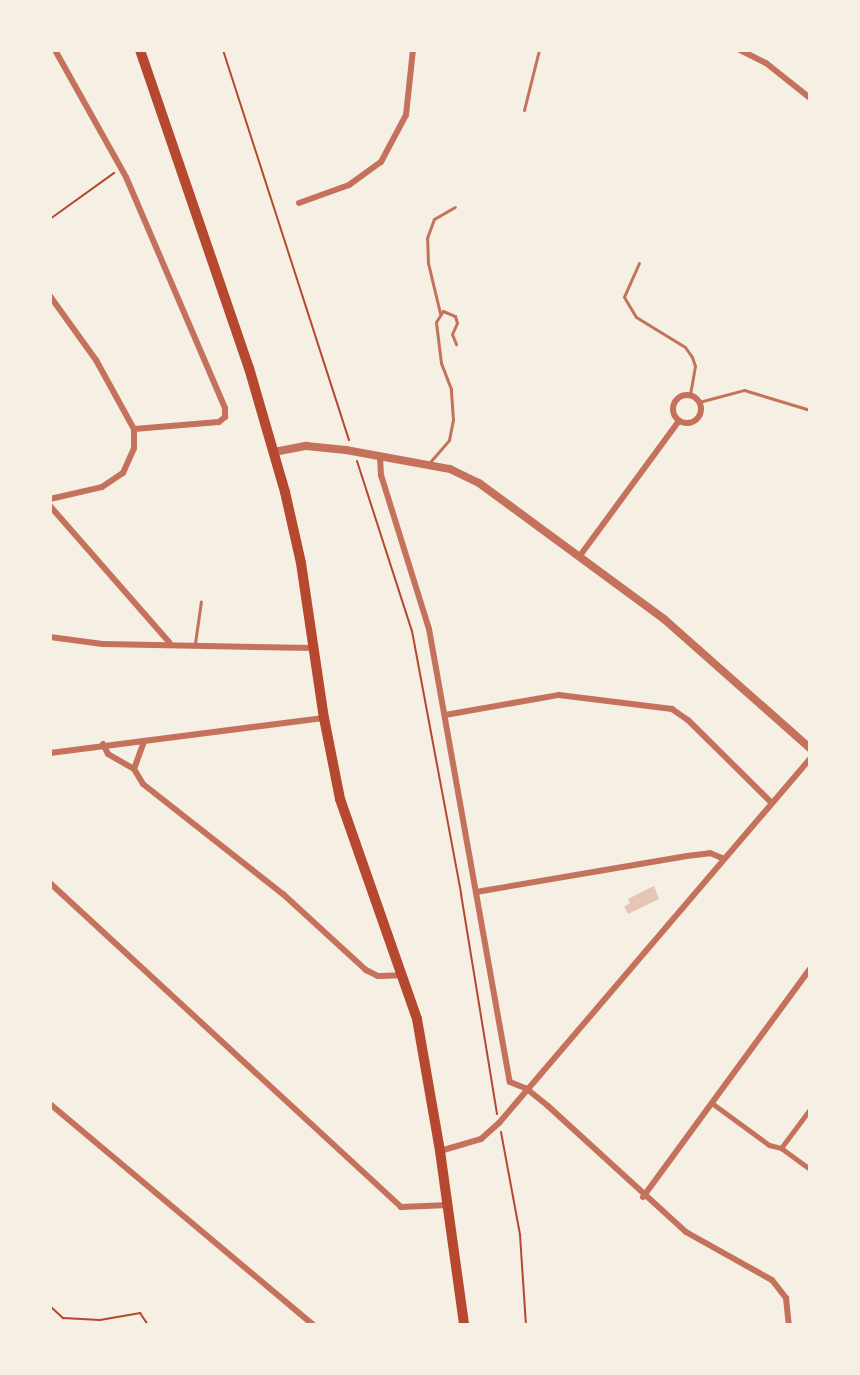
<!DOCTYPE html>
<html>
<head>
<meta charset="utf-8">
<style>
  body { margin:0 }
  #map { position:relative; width:860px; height:1375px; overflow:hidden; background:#f6efe4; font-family:"Sofia Sans Condensed",sans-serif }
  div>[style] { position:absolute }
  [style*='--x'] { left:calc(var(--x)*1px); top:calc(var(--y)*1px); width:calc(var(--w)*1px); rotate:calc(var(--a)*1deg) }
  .building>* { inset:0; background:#e6c5b7 }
  .path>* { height:2px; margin:-1px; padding:0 1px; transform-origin:1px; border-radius:1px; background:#b5482f }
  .service>* { height:3px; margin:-1.5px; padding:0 1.5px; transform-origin:1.5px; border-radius:1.5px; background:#c5725c }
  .pedestrian>* { height:5px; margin:-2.5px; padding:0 2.5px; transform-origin:2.5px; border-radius:2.5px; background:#c5725c }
  .minor>* { height:6px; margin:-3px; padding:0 3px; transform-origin:3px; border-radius:3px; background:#c5725c }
  .minor>.ring { margin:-3px; padding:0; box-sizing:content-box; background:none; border:6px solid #c5725c; border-radius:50% }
  .tertiary>* { height:8px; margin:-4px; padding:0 4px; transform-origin:4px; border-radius:4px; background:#c5725c }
  .primary>* { height:10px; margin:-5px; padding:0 5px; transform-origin:5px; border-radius:5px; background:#b5482f }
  span { translate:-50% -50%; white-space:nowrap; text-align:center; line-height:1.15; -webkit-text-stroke:8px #f6efe4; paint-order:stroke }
  .frame { position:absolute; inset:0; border:52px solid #f6efe4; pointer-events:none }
</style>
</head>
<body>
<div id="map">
  <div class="building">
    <i style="clip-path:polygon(654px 886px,659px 899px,628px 914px,624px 907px,630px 903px,628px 899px)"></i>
  </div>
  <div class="path">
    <i style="--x:223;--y:50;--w:410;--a:72.1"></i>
    <i style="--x:50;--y:219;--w:79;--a:-35.7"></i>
    <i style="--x:357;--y:461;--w:179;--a:72.1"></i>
    <i style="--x:412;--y:631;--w:268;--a:79.4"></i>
    <i style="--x:461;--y:894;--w:223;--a:80.7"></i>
    <i style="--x:501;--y:1132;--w:105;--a:79.5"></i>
    <i style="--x:520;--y:1235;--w:90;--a:86.2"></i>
    <i style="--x:50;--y:1306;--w:18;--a:43"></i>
    <i style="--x:63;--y:1318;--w:37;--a:3"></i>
    <i style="--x:100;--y:1320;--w:41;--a:-9.9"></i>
    <i style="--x:140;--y:1313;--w:14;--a:56"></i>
  </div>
  <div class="service">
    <i style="--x:524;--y:110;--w:62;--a:-76"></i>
    <i style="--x:639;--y:263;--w:37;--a:114"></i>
    <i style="--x:624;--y:297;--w:23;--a:59"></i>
    <i style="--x:636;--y:317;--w:57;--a:31.5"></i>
    <i style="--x:685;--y:347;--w:12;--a:55"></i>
    <i style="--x:692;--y:357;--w:9;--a:72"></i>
    <i style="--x:695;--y:366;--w:29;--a:100"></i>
    <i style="--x:440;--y:313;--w:51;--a:-103.5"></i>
    <i style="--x:428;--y:263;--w:25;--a:-92"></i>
    <i style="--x:427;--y:238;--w:20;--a:-70"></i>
    <i style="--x:434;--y:219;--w:24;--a:-30"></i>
    <i style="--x:699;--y:402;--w:47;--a:-14.9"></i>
    <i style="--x:744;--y:390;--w:69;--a:16.9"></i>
    <i style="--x:430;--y:462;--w:29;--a:-49"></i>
    <i style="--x:449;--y:440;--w:20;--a:-79"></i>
    <i style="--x:453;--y:420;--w:31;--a:-94"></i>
    <i style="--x:451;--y:389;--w:28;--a:-111"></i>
    <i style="--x:441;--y:363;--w:41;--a:-97"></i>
    <i style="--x:436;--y:322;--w:13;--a:-58"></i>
    <i style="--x:443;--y:311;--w:13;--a:23"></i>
    <i style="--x:455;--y:316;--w:7;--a:74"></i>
    <i style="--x:457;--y:323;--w:12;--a:114"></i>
    <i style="--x:452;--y:334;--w:11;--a:68"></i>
    <i style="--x:195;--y:643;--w:42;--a:-81.9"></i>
  </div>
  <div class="pedestrian">
    <i style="--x:713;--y:1104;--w:69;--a:36.2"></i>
    <i style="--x:769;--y:1145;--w:12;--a:14"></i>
    <i style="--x:781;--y:1148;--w:36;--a:36"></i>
    <i style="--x:781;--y:1148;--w:49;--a:-53.4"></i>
  </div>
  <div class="minor">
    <i style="--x:740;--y:50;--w:29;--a:27"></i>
    <i style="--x:766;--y:63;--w:56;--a:38.5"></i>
    <i style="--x:299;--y:203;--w:53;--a:-19.8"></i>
    <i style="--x:349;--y:185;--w:39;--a:-36"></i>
    <i style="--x:381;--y:162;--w:53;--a:-62"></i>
    <i style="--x:406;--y:115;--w:65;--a:-83.9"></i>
    <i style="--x:50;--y:296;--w:79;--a:54.3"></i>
    <i style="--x:96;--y:360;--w:79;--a:61.2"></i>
    <i class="ring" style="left:673px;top:395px;width:22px;height:22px"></i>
    <i style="--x:380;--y:457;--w:18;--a:87"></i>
    <i style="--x:381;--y:475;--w:161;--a:72.7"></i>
    <i style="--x:429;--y:629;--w:460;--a:79.9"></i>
    <i style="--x:510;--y:1082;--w:18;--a:22"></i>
    <i style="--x:527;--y:1089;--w:27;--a:39"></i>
    <i style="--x:548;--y:1106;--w:187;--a:42.4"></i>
    <i style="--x:686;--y:1232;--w:98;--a:29.2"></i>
    <i style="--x:772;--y:1280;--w:23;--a:52"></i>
    <i style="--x:786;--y:1298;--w:27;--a:84"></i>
    <i style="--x:50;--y:499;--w:53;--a:-13"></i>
    <i style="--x:102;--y:487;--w:25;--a:-34"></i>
    <i style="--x:123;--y:473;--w:27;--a:-66"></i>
    <i style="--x:134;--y:448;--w:19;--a:-90"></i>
    <i style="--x:134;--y:429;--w:85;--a:-4.7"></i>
    <i style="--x:219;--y:422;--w:8;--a:-40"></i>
    <i style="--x:225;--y:417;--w:9;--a:-90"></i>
    <i style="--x:225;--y:408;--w:251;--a:-113.2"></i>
    <i style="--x:126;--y:177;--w:145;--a:-119.2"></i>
    <i style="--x:50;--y:506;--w:181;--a:48.8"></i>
    <i style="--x:579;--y:557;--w:169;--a:-53.7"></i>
    <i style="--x:50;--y:637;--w:53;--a:7.5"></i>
    <i style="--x:103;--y:644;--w:210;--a:1.1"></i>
    <i style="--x:445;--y:715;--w:116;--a:-10"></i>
    <i style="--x:559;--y:695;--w:114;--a:7.1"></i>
    <i style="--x:672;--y:709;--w:19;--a:35"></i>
    <i style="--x:688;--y:720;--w:117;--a:44.7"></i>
    <i style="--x:103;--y:744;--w:11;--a:63"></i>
    <i style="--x:108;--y:754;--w:30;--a:30"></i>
    <i style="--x:134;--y:769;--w:17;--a:59"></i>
    <i style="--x:143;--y:784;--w:178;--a:38.2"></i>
    <i style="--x:283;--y:894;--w:113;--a:42.5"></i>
    <i style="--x:366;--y:970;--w:13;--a:27"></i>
    <i style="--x:378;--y:976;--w:25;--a:-2"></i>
    <i style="--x:50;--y:753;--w:276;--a:-7.3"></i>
    <i style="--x:134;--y:769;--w:30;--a:-70"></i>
    <i style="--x:50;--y:883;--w:478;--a:42.7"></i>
    <i style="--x:401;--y:1207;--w:47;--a:-2.4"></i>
    <i style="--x:476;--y:892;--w:214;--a:-9.7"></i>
    <i style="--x:687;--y:856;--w:23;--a:-7"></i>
    <i style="--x:710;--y:853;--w:13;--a:23"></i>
    <i style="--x:50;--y:1104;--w:344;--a:40"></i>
    <i style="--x:440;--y:1151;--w:43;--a:-16.3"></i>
    <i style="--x:481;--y:1139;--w:24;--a:-42"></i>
    <i style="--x:499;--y:1123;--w:479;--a:-49.5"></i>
    <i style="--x:643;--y:1197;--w:283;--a:-53.8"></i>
  </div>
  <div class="tertiary">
    <i style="--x:274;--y:452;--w:33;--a:-11"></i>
    <i style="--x:306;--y:446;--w:40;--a:5.7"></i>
    <i style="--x:346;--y:450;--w:106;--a:10.4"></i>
    <i style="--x:450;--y:469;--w:32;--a:26"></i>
    <i style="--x:479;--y:483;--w:230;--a:36.3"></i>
    <i style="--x:664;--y:619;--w:195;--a:41.5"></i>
  </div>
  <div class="primary">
    <i style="--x:140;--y:50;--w:336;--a:71.1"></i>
    <i style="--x:249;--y:368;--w:129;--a:73.8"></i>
    <i style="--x:285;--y:492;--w:73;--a:77.3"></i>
    <i style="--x:301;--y:563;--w:157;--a:81.6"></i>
    <i style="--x:324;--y:718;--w:83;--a:78.8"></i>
    <i style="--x:340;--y:799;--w:233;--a:70.7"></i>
    <i style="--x:417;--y:1019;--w:134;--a:80.1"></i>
    <i style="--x:440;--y:1151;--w:176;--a:82.1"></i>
  </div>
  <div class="frame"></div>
</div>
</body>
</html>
